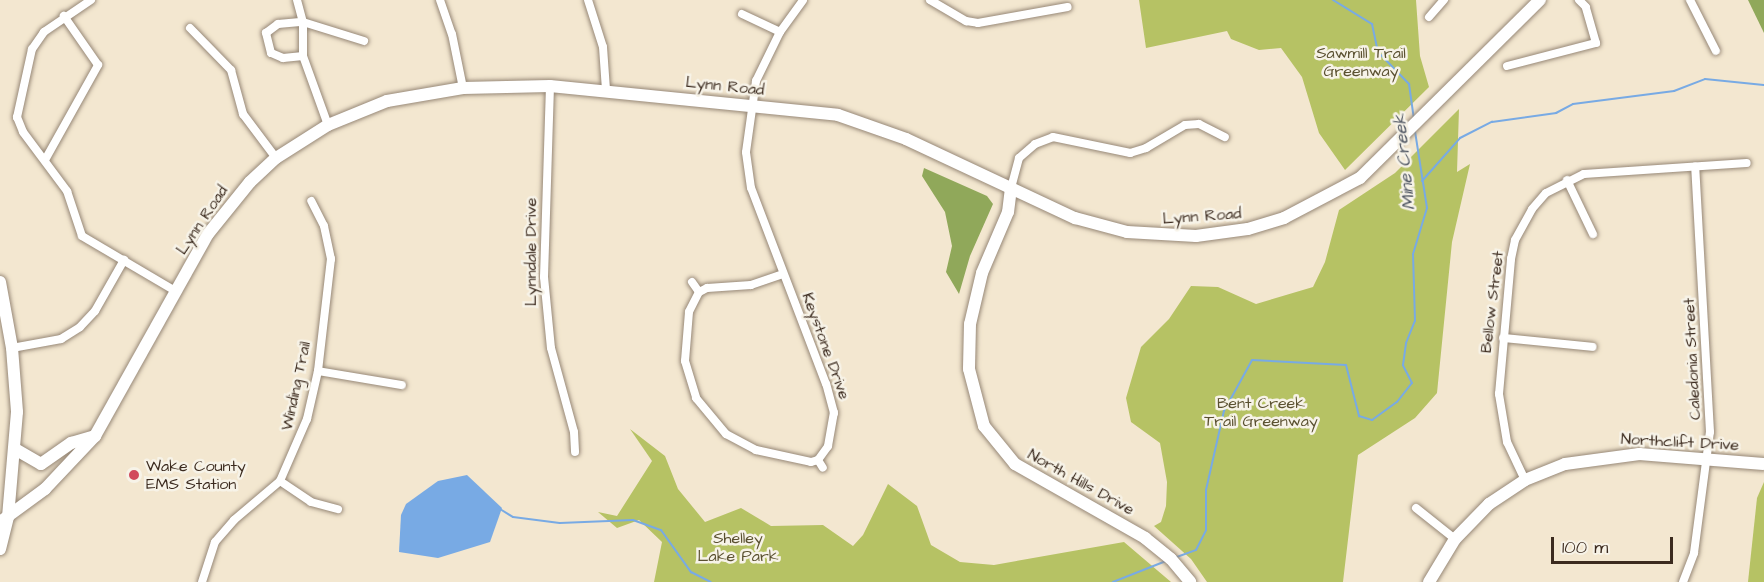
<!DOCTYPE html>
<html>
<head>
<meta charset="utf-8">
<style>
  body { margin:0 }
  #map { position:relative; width:1764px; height:582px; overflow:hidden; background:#f3e7d0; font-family:"Architects Daughter",sans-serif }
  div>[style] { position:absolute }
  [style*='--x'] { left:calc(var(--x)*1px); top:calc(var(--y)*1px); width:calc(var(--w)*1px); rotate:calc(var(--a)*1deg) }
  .green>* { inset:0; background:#b6c264 }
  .forest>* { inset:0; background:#90a85a }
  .water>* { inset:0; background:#78aae4 }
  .stream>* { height:2px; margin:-1px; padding:0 1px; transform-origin:1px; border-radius:1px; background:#78aae4 }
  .roads { filter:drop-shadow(0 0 2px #978877) drop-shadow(0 0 2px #978877) }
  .street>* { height:8px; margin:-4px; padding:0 4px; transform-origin:4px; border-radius:4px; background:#fff }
  .secondary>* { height:12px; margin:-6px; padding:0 6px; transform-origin:6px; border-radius:6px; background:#fff }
  .dots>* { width:16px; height:16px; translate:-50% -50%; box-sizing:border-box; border:3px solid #f7f3e8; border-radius:50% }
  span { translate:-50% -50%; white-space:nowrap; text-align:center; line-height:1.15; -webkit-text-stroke:5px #f7f3e8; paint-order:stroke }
  .park-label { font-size:16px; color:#5a5030 }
  .street-label { font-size:16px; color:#3b2a1e }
  .poi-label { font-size:16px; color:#3b2a1e }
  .left { translate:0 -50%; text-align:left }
  .water-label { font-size:18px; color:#505763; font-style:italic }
  .scale { position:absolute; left:1551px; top:537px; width:122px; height:27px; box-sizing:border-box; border:3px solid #3b2a1e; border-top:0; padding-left:8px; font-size:18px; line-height:21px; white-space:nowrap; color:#3b2a1e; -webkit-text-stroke:4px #f7f3e8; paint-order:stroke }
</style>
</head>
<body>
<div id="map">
  <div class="green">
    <i style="clip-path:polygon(1139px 0,1416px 0,1420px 56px,1429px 87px,1345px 170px,1319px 133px,1302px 77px,1281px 48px,1259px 50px,1231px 39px,1227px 31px,1146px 48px)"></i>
    <i style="clip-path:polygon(1459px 109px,1457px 172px,1470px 164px,1452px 242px,1437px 393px,1415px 418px,1358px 455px,1343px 582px,1207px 582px,1191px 559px,1154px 526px,1161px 522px,1166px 506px,1167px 482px,1160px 443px,1131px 422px,1126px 398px,1141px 347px,1169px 319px,1191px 286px,1218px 287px,1256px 304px,1313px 287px,1325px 262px,1339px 210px,1395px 173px)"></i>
    <i style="clip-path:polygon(630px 429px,665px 456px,678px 489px,705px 522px,741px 508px,771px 526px,823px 525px,853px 546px,863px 535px,888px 484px,917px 506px,931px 545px,960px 562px,994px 565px,1124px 542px,1171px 582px,654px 582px,662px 542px,639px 520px,617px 528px,598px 512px,617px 516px,652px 461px)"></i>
    <i style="clip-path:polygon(1764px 482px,1764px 582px,1748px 582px,1757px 498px)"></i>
  </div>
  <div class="forest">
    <i style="clip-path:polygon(1748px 0,1764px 0,1764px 33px)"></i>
    <i style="clip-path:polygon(924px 168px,987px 196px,993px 204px,970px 256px,959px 294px,946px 272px,952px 246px,945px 212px,922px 176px)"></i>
  </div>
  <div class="water">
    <i style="clip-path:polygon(467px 475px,502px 508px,490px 542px,438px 558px,399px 552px,401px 515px,406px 504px,438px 481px)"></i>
  </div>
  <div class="stream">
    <i style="--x:1333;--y:0;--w:46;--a:31.6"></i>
    <i style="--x:1372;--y:24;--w:29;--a:78"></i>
    <i style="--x:1378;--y:52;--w:45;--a:45.9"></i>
    <i style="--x:1409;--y:84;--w:36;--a:82"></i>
    <i style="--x:1422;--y:181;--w:57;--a:-48.5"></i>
    <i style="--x:1460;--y:138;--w:36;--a:-27"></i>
    <i style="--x:1492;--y:122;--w:65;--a:-8"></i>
    <i style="--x:1556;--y:113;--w:19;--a:-28"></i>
    <i style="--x:1573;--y:104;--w:102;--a:-7.3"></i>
    <i style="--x:1674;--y:91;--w:33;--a:-21"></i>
    <i style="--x:1705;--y:79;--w:59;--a:5.8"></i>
    <i style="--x:500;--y:509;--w:15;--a:32"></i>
    <i style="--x:513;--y:517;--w:47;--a:7.3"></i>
    <i style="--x:560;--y:523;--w:73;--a:-2.4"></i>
    <i style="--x:633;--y:520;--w:30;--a:20"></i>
    <i style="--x:661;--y:530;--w:52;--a:54.5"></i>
    <i style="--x:691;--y:572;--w:22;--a:27"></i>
    <i style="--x:1174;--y:558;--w:23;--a:-20"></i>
    <i style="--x:1196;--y:550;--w:22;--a:-63"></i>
    <i style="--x:1206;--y:530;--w:40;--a:-90"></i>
    <i style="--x:1206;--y:490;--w:81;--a:-77.2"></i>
    <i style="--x:1224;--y:411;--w:58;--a:-61.2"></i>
    <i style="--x:1252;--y:360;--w:94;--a:3"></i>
    <i style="--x:1346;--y:365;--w:53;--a:75.7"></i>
    <i style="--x:1359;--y:416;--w:14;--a:17"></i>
    <i style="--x:1372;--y:420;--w:31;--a:-36"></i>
    <i style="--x:1397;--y:402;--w:24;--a:-52"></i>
    <i style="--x:1412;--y:383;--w:20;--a:-117"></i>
    <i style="--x:1403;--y:365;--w:22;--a:-82"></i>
    <i style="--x:1406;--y:343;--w:24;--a:-68"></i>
    <i style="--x:1415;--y:321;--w:67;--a:-91.7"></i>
    <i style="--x:1413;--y:254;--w:48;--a:-73.1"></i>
    <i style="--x:1427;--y:208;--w:78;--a:-98.9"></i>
    <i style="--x:1113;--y:582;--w:57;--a:-21.6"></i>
  </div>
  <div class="roads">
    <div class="street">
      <i style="--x:91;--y:0;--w:57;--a:145.8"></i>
      <i style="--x:44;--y:32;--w:21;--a:125"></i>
      <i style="--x:32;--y:49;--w:70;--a:102.4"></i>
      <i style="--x:17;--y:117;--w:16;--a:68"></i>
      <i style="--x:23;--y:132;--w:74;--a:53.3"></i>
      <i style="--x:67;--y:191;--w:47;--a:71.6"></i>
      <i style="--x:82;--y:236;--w:110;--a:30.5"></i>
      <i style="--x:297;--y:0;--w:23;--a:75"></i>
      <i style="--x:303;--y:22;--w:34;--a:90"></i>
      <i style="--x:303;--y:56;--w:73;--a:70.1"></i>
      <i style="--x:440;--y:0;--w:36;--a:71"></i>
      <i style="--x:452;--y:34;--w:55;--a:78.5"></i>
      <i style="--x:588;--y:0;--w:49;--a:72.3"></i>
      <i style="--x:603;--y:47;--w:43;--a:86"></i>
      <i style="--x:930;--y:0;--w:42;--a:30.3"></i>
      <i style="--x:966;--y:21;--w:12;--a:9"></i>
      <i style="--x:978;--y:23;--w:91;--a:-10.1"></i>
      <i style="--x:1690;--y:0;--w:57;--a:63"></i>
      <i style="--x:742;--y:14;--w:42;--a:25.3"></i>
      <i style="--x:1429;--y:17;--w:23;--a:-49"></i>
      <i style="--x:190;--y:28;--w:59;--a:45.7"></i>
      <i style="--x:231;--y:70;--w:46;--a:74.7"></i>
      <i style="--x:243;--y:114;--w:55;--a:53.1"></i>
      <i style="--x:303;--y:56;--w:20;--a:174"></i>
      <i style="--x:283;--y:58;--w:13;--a:-157"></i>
      <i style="--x:271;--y:53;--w:21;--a:-104"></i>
      <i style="--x:266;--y:33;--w:15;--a:-37"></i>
      <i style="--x:278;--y:24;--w:25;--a:-5"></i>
      <i style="--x:303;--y:22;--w:64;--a:17.3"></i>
      <i style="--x:1507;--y:66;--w:92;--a:-14.5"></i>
      <i style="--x:1596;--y:43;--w:37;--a:-106"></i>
      <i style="--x:1586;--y:7;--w:10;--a:-135"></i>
      <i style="--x:550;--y:86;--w:191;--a:91.8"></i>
      <i style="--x:544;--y:277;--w:71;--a:84.4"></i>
      <i style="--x:551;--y:348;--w:87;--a:74.7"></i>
      <i style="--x:574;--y:432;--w:20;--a:87"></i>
      <i style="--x:45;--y:160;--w:109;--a:-60.8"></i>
      <i style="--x:98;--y:65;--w:60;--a:-124.8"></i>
      <i style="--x:1567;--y:180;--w:60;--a:64.3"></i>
      <i style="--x:1011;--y:188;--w:31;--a:-75"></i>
      <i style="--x:1019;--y:158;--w:21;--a:-41"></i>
      <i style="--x:1035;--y:144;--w:19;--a:-21"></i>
      <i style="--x:1053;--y:137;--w:79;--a:11.7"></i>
      <i style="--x:1130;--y:153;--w:17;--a:-17"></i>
      <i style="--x:1146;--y:148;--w:45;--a:-30.5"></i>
      <i style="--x:1185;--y:125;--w:14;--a:-4"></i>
      <i style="--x:1199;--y:124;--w:29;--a:27"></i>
      <i style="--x:783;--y:274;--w:34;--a:161"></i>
      <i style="--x:751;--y:285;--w:44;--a:176.1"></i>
      <i style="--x:707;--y:288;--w:9;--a:153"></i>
      <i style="--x:699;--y:292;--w:22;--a:117"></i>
      <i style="--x:689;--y:312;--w:49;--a:94.7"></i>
      <i style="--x:685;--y:361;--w:39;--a:73"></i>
      <i style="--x:696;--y:398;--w:47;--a:50.2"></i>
      <i style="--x:726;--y:434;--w:34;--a:28"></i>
      <i style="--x:756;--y:450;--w:56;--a:12.3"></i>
      <i style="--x:811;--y:462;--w:7;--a:-16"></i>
      <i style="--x:818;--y:460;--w:17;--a:-54"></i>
      <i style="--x:828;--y:446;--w:34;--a:-80"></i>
      <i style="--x:834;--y:413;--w:30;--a:-105"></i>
      <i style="--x:826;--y:384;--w:210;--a:-110.9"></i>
      <i style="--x:751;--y:188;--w:36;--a:-98"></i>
      <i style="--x:746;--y:152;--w:72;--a:-82"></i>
      <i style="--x:756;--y:81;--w:55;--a:-63.9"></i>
      <i style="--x:780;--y:32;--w:39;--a:-54"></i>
      <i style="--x:692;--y:282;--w:12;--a:55"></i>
      <i style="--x:1503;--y:338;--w:90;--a:5.7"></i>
      <i style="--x:12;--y:348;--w:50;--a:-10.4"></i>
      <i style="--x:61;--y:339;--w:22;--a:-32"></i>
      <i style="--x:80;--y:327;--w:22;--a:-47"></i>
      <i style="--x:95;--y:311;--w:59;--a:-60.4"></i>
      <i style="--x:318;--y:371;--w:85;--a:9.5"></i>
      <i style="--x:818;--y:460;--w:9;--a:58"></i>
      <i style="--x:1525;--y:480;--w:42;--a:-115.3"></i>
      <i style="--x:1507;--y:442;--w:49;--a:-99.5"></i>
      <i style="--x:1499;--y:394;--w:136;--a:-84.9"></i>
      <i style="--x:1511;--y:259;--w:19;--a:-78"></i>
      <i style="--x:1515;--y:240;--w:35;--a:-61"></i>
      <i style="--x:1532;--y:209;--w:21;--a:-49"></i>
      <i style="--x:1546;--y:193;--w:42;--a:-26.6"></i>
      <i style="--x:1584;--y:174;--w:163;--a:-3.9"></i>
      <i style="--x:280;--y:481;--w:37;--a:34"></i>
      <i style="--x:311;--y:502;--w:28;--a:15"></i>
      <i style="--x:1416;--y:508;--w:50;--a:38.5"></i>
      <i style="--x:202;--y:582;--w:42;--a:-72"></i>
      <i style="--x:215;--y:542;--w:29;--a:-49"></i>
      <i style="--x:234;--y:520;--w:60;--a:-40.3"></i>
      <i style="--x:280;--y:481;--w:68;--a:-66.5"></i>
      <i style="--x:307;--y:419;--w:49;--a:-77.1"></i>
      <i style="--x:318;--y:371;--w:113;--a:-83.4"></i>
      <i style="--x:331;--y:259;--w:34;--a:-102"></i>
      <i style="--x:324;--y:226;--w:28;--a:-117"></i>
      <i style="--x:1683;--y:582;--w:31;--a:-69"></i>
      <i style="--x:1694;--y:553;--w:122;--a:-82.5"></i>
      <i style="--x:1710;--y:432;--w:266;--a:-93.2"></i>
    </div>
    <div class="secondary">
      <i style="--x:1011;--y:188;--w:24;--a:97"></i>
      <i style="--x:1008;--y:212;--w:66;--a:113.1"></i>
      <i style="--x:982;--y:273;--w:52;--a:103.2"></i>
      <i style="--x:970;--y:324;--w:45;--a:91.3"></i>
      <i style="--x:969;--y:369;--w:59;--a:75.3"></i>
      <i style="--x:984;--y:426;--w:49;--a:50.8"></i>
      <i style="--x:1015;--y:464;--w:150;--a:29.6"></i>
      <i style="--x:1145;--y:538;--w:33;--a:39"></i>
      <i style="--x:1171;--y:559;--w:30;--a:50"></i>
      <i style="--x:0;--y:282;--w:67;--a:79.7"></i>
      <i style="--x:12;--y:348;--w:64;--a:85.5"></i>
      <i style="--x:17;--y:412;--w:105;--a:94.9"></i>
      <i style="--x:8;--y:517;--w:33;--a:104"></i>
      <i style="--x:15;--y:449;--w:30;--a:30"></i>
      <i style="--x:41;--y:464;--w:37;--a:-35"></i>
      <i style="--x:71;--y:443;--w:25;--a:-16"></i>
      <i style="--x:0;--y:522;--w:56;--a:-36.3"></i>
      <i style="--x:45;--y:489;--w:73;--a:-46.7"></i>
      <i style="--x:95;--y:436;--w:231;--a:-60.8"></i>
      <i style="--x:208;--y:234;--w:67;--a:-51.1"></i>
      <i style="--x:250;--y:182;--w:35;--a:-43"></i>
      <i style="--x:276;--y:158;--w:62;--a:-32.4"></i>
      <i style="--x:328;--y:125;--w:64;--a:-22.1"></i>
      <i style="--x:387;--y:101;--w:77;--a:-9.7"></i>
      <i style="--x:463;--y:88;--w:87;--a:-1.3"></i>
      <i style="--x:550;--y:86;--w:289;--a:5.7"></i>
      <i style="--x:838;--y:115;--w:72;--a:19.4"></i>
      <i style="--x:906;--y:139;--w:187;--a:25.1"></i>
      <i style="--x:1075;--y:218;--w:54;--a:15.1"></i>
      <i style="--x:1127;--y:232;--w:69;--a:3.3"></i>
      <i style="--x:1196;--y:236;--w:52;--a:-7.7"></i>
      <i style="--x:1248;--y:229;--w:38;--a:-17"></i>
      <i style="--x:1284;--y:218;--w:86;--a:-27.8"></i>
      <i style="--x:1360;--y:178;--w:253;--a:-44.7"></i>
      <i style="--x:1429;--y:582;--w:50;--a:-58.8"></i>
      <i style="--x:1455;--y:539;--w:49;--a:-45.8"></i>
      <i style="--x:1489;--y:504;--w:43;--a:-33.7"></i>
      <i style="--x:1525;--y:480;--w:43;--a:-21.8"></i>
      <i style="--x:1565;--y:464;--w:75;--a:-7.7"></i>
      <i style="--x:1639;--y:454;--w:125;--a:4.6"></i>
    </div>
  </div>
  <div class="dots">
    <i style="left:134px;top:475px;background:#d1495b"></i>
  </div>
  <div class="park-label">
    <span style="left:1361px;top:62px">Sawmill Trail<br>Greenway</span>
    <span style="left:1261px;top:412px">Bent Creek<br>Trail Greenway</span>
    <span style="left:738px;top:547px">Shelley<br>Lake Park</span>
  </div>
  <div class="street-label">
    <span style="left:725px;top:86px;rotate:6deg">Lynn Road</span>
    <span style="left:1202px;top:216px;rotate:-4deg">Lynn Road</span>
    <span style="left:202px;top:220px;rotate:-56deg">Lynn Road</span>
    <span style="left:531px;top:252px;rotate:-90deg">Lynndale Drive</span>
    <span style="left:1492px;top:302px;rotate:-83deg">Bellow Street</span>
    <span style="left:826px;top:346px;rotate:70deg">Keystone Drive</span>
    <span style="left:1692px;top:359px;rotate:-93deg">Caledonia Street</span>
    <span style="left:296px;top:386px;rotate:-78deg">Winding Trail</span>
    <span style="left:1680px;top:442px;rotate:3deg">Northclift Drive</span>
    <span style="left:1081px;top:482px;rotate:29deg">North Hills Drive</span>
  </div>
  <div class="poi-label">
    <span class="left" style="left:146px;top:475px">Wake County<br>EMS Station</span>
  </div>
  <div class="water-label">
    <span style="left:1405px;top:162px;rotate:-96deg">Mine Creek</span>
  </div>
  <div class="scale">100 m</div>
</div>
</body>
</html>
